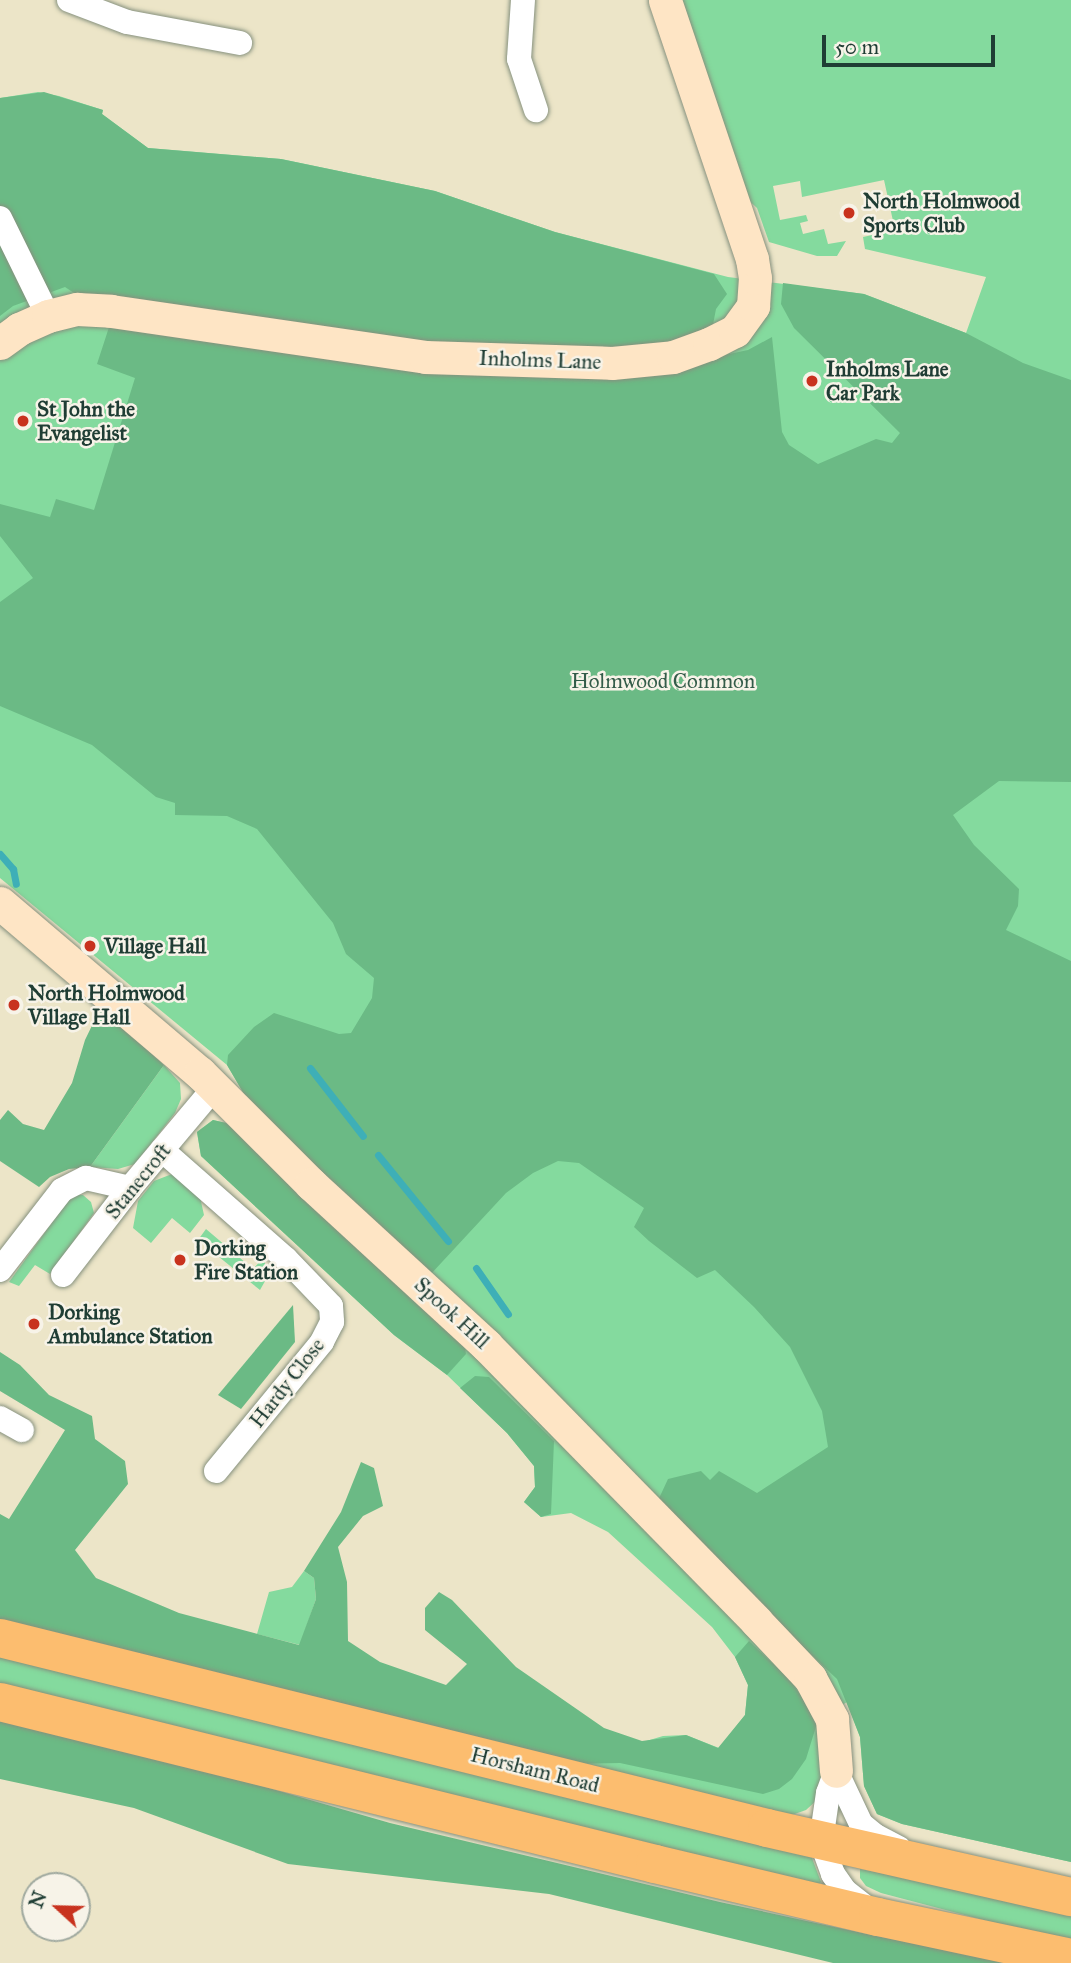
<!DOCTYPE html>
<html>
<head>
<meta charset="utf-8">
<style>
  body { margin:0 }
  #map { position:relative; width:1071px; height:1963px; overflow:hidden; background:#ece5c8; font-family:"IM FELL Great Primer",serif }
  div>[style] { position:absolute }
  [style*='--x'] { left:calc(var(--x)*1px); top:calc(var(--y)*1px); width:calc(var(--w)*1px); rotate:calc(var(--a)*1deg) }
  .green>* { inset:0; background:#84da9e }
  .forest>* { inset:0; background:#6bba85 }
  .stream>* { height:7px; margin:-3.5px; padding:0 3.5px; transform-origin:3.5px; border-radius:3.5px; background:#3eafb7 }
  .roads { filter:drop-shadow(0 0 2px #86917e) drop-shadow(0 0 2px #86917e) }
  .street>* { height:24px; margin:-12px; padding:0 12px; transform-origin:12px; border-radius:12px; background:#fff }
  .secondary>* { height:33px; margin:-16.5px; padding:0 16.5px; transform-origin:16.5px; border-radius:16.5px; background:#fee5c5 }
  .highway>* { height:38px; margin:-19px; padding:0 19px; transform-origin:19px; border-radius:19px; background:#fcbd6f }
  .dots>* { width:19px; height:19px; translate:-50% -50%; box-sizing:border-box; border:4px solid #f7f3e8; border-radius:50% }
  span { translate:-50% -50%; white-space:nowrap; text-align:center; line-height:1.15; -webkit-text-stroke:5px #f7f3e8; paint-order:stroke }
  .poi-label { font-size:21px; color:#1f3d34; font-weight:700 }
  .left { translate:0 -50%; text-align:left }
  .street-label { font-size:21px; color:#1f3d34 }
  .park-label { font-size:21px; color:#335c49 }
  .north { position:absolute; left:21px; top:1872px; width:70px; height:70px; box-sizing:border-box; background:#f7f3e8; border:2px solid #a1aaa0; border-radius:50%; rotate:292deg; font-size:19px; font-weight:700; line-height:28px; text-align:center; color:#1f3d34 }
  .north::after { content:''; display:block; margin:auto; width:24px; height:32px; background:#c8321e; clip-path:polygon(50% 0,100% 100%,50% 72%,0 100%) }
  .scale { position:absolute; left:822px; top:35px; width:173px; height:32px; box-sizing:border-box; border:4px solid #1f3d34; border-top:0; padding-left:9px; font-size:21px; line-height:24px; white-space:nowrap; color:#1f3d34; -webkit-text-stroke:5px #f7f3e8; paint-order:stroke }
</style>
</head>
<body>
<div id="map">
  <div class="green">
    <i style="clip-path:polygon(681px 0,1071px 0,1071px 1862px,902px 1824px,877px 1814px,864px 1786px,860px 1737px,847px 1702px,818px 1720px,828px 1736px,818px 1799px,806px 1810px,789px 1816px,570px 1764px,663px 1736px,686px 1735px,719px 1748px,745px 1715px,748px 1685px,735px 1657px,712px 1627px,608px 1532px,571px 1513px,541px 1517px,524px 1502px,535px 1487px,534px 1466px,507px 1433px,447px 1375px,394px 1335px,201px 1156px,197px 1132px,213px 1120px,226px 1123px,236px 1131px,254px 1111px,227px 1065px,0 878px,0 98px,38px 92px,59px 96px,103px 110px,102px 114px,148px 148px,281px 159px,435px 191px,555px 232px,728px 277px,864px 294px,966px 333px,986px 277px,865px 249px,863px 237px,895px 230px,884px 180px,802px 197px,800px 181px,773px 186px,780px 220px,806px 215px,808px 221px,800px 223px,803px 234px,824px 229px,828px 244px,846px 241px,837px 256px,817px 256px,769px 242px,757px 208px,742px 194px)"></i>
    <i style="clip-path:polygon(164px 1065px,180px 1083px,181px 1099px,175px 1113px,135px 1164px,118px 1169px,90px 1167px)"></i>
    <i style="clip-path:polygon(172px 1174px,200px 1197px,204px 1215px,190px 1233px,172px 1218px,151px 1243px,133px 1228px,138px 1201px,154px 1181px)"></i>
    <i style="clip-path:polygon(72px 1195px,83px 1195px,91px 1202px,94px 1213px,50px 1274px,35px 1265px,19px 1286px,9px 1282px)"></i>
    <i style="clip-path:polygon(206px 1229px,253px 1269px,263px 1258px,269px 1274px,260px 1290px,198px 1240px)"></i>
    <i style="clip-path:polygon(304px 1571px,314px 1578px,316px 1599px,300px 1645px,257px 1634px,269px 1592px,292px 1587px)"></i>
    <i style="clip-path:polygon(0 1653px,809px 1850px,821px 1882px,814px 1889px,0 1687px)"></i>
    <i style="clip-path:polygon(860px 1869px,1071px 1910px,1071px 1943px,881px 1893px,866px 1886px,860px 1878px)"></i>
  </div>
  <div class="forest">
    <i style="clip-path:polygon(44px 92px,103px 110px,102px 114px,148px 148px,281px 159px,435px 191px,555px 232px,714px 274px,727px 294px,716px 309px,711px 335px,715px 357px,748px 350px,772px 337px,782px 432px,789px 445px,818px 464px,876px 439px,892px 443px,900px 433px,794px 328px,781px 304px,783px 283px,864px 294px,966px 333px,1023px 363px,1071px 380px,1071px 782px,999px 781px,953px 815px,974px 845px,1019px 889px,1018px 906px,1006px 930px,1071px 961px,1071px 1862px,902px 1824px,877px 1814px,864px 1786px,860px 1737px,837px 1679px,655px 1507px,668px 1479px,701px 1471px,710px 1480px,719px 1471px,757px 1493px,828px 1447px,822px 1411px,790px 1347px,754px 1307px,715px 1270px,697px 1278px,649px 1241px,634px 1227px,644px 1208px,579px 1163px,558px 1161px,533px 1173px,506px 1193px,430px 1275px,254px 1111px,227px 1065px,228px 1055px,254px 1027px,274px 1013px,339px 1034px,351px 1033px,372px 998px,374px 978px,346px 954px,333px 923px,257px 829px,227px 816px,175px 815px,175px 803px,156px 797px,92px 745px,0 706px,0 602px,33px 578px,0 536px,0 504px,50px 517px,56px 499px,94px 510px,135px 378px,97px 364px,112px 318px,65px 287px,13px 306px,0 316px,0 98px)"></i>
    <i style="clip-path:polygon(101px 1007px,164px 1065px,90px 1167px,69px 1169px,50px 1177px,39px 1187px,0 1161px,0 1120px,8px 1110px,23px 1124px,44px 1130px,72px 1083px,85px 1040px)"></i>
    <i style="clip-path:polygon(213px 1120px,226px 1123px,236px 1131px,464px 1342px,466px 1354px,447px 1375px,394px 1335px,201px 1156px,197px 1132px)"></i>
    <i style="clip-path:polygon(293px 1305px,295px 1342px,241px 1409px,218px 1395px)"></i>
    <i style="clip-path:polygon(0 1352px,20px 1365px,49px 1395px,92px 1416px,95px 1439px,125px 1461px,128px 1484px,75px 1550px,96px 1578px,179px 1613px,299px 1645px,316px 1599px,314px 1578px,304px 1571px,341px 1512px,361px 1462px,374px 1468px,383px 1506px,363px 1516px,338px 1547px,347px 1582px,348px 1641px,380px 1662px,446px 1685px,467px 1664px,425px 1630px,425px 1608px,439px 1592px,452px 1600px,516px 1667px,604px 1728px,642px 1741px,686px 1735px,718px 1748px,745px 1715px,748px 1685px,735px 1657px,749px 1641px,790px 1680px,818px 1720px,806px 1759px,792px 1779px,779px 1789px,763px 1794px,620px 1763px,570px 1764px,0 1622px,0 1514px,9px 1519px,65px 1430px,0 1391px)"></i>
    <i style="clip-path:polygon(475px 1376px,489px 1377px,554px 1441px,551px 1514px,541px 1517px,524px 1502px,535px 1487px,534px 1466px,507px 1433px,460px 1388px)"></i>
    <i style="clip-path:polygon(0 1721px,220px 1774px,390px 1823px,720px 1902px,876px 1936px,1026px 1963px,833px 1963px,549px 1894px,288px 1864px,134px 1808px,0 1779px)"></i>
  </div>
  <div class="stream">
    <i style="--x:0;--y:854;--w:20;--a:49"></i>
    <i style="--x:13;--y:869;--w:15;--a:79"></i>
    <i style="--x:310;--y:1068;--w:86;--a:52.1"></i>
    <i style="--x:378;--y:1155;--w:111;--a:50.9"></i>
    <i style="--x:476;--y:1268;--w:56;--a:55.2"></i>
  </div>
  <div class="roads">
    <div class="street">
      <i style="--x:69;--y:0;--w:62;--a:20.8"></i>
      <i style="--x:127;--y:22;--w:115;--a:10.5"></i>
      <i style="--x:523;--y:0;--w:59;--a:93.9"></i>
      <i style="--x:519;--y:59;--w:54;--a:71.6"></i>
      <i style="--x:0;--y:218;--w:109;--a:63.9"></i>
      <i style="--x:162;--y:1150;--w:165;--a:41.3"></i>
      <i style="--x:286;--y:1259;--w:65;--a:46.2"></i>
      <i style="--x:331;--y:1306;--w:16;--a:86"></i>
      <i style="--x:332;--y:1322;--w:22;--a:117"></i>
      <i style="--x:322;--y:1342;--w:167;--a:129.4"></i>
      <i style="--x:0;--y:1270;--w:101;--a:-52.2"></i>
      <i style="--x:62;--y:1190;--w:27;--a:-27"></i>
      <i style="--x:86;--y:1178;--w:45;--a:12.8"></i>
      <i style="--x:63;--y:1275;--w:110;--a:-52.4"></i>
      <i style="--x:130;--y:1188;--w:131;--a:-50"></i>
      <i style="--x:0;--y:1418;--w:25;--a:29"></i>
      <i style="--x:836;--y:1771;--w:23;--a:110"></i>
      <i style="--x:828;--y:1793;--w:49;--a:98.3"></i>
      <i style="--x:821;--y:1841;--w:35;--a:70"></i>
      <i style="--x:833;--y:1874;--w:21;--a:55"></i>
      <i style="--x:845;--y:1891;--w:29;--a:38"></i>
      <i style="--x:836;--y:1771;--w:59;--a:64.7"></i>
      <i style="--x:861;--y:1824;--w:19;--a:39"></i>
      <i style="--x:876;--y:1836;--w:26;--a:28"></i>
    </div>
    <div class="secondary">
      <i style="--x:0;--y:343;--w:24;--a:-36"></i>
      <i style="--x:19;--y:329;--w:32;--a:-24"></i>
      <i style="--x:48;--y:316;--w:30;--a:-14"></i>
      <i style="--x:77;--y:309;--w:34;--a:3"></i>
      <i style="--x:111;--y:311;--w:317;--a:8.3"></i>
      <i style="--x:425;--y:357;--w:187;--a:1.8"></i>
      <i style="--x:612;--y:363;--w:61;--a:-5.6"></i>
      <i style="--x:673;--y:357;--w:38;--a:-20"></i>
      <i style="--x:709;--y:344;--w:29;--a:-27"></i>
      <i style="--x:735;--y:331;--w:31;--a:-54"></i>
      <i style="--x:753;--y:306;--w:28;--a:-86"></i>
      <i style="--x:755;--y:278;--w:19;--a:-99"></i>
      <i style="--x:752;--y:259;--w:273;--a:-108.6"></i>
      <i style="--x:0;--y:903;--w:262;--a:40.4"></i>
      <i style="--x:200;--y:1073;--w:157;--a:45"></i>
      <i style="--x:311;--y:1184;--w:238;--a:42.6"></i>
      <i style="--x:486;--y:1345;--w:386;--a:45.6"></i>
      <i style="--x:756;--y:1621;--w:79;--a:46.5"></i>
      <i style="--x:810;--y:1678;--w:47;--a:61.8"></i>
      <i style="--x:832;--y:1719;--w:52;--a:85.6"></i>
    </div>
    <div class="highway">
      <i style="--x:0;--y:1638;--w:790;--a:13.91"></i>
      <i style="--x:767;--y:1828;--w:312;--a:12.8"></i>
      <i style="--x:0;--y:1702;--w:675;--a:13.89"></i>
      <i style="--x:655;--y:1864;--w:229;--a:13.4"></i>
      <i style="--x:878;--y:1917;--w:197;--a:12"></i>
    </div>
  </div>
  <div class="dots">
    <i style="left:849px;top:213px;background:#c8321e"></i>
    <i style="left:812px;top:381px;background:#c8321e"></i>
    <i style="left:23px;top:421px;background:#c8321e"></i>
    <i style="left:90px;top:946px;background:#c8321e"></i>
    <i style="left:14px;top:1005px;background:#c8321e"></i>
    <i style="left:180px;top:1260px;background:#c8321e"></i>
    <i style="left:34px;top:1324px;background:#c8321e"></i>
  </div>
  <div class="poi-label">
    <span class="left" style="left:863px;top:213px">North Holmwood<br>Sports Club</span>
    <span class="left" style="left:826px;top:381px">Inholms Lane<br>Car Park</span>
    <span class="left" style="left:37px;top:421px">St John the<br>Evangelist</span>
    <span class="left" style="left:104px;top:946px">Village Hall</span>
    <span class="left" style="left:28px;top:1005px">North Holmwood<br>Village Hall</span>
    <span class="left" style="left:194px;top:1260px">Dorking<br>Fire Station</span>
    <span class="left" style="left:48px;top:1324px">Dorking<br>Ambulance Station</span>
  </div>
  <div class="street-label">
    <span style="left:540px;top:360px;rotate:2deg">Inholms Lane</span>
    <span style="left:138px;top:1181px;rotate:-51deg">Stanecroft</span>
    <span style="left:452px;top:1313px;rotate:43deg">Spook Hill</span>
    <span style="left:287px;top:1383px;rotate:-52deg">Hardy Close</span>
    <span style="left:535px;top:1770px;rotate:14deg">Horsham Road</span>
  </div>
  <div class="park-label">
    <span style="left:663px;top:681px">Holmwood Common</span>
  </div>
  <div class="north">N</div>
  <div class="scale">50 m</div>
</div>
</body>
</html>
